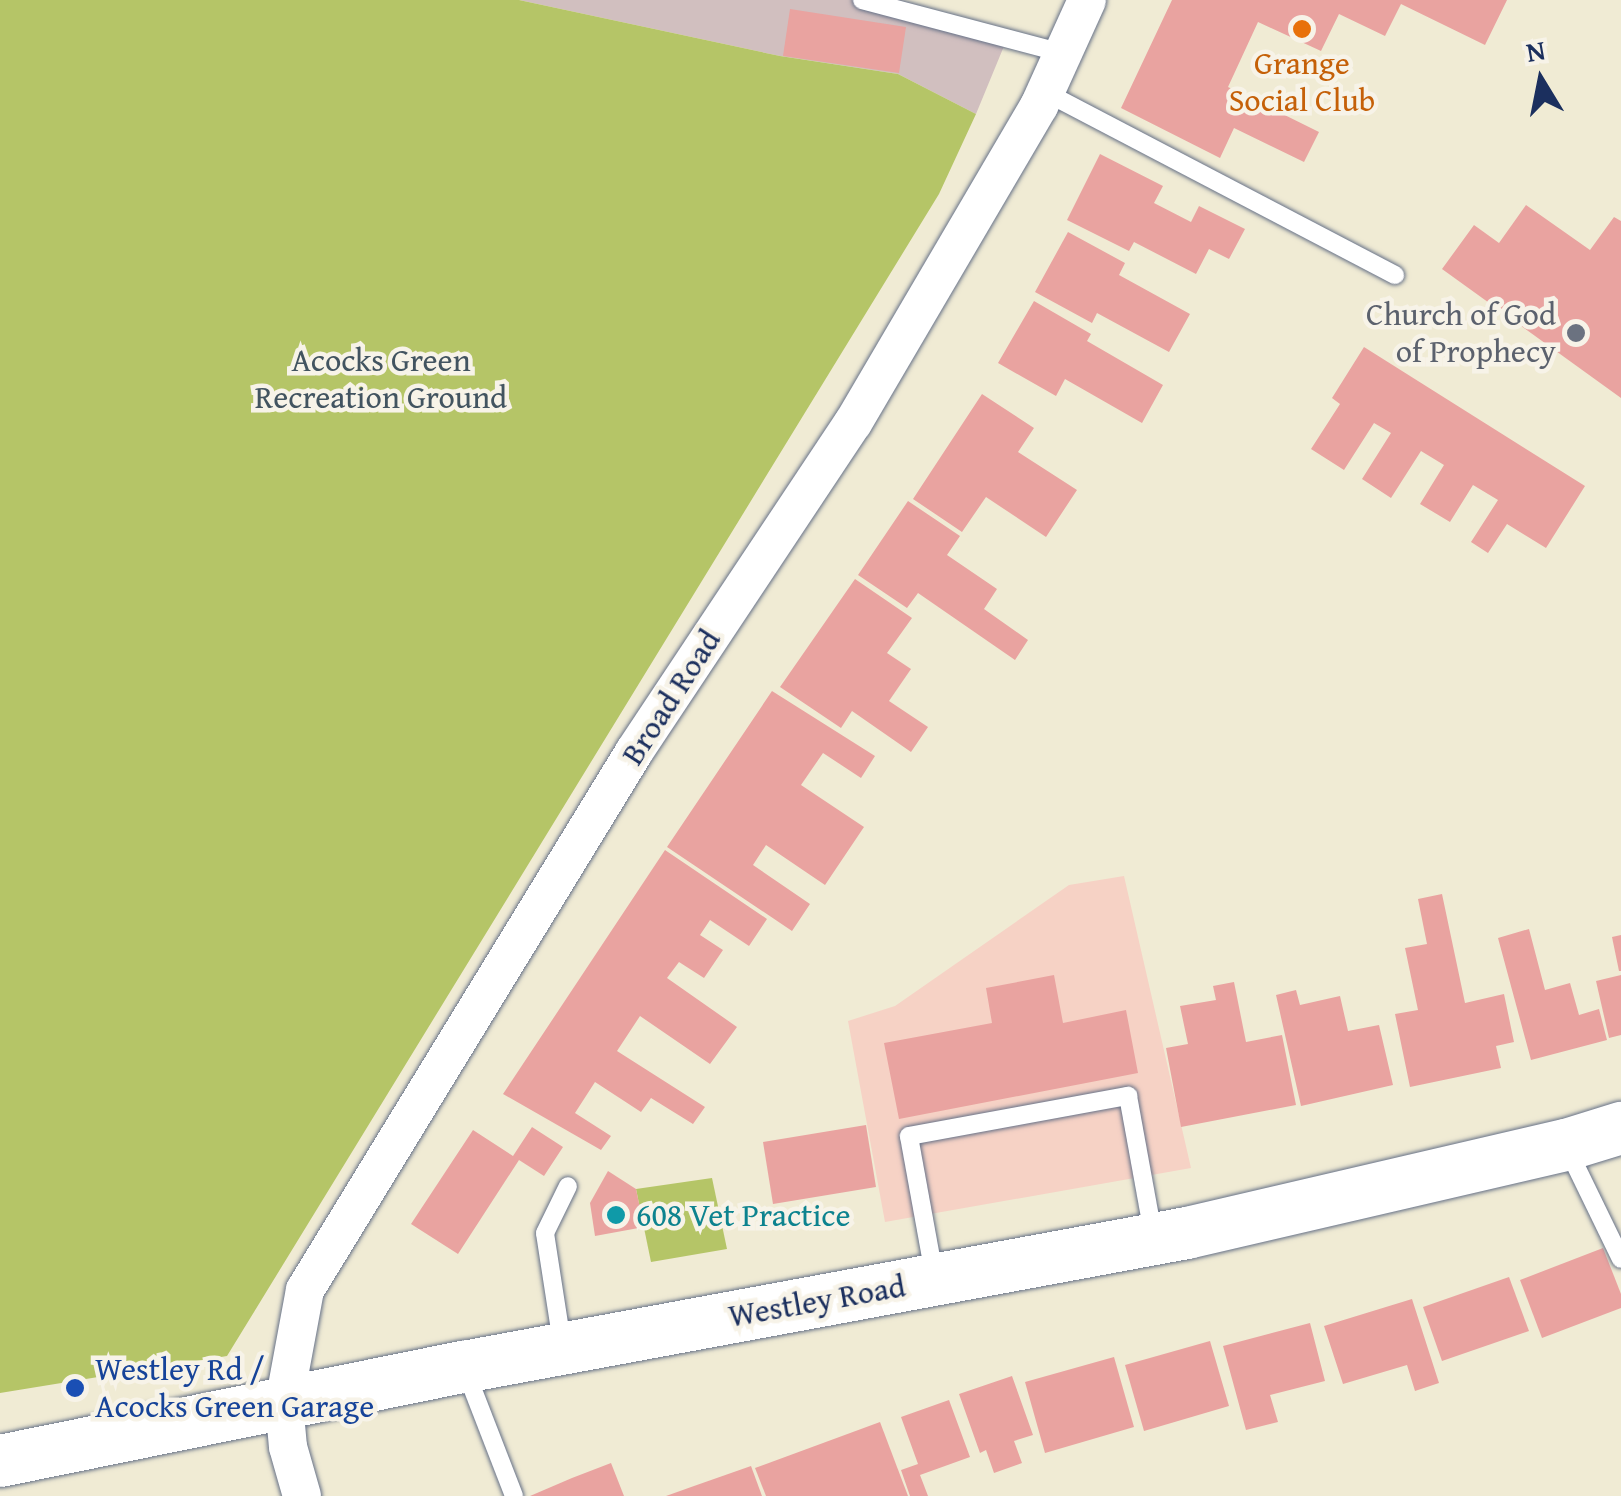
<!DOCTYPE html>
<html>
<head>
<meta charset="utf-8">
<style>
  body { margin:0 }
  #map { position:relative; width:1621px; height:1496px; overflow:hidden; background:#f0ebd4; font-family:"Gentium Book Plus",serif }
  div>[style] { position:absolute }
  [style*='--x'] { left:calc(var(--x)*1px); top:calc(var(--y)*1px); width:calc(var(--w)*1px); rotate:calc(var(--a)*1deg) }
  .built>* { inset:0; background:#f6d2c5 }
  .industrial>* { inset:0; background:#d1bfbf }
  .green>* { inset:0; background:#b5c567 }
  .building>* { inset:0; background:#e9a3a0 }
  .roads { filter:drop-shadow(0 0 2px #667187) drop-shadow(0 0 2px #667187) }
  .service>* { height:18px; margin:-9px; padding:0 9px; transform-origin:9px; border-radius:9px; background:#fff }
  .minor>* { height:38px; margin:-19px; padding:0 19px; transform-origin:19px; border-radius:19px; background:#fff }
  .secondary>* { height:52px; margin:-26px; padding:0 26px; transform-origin:26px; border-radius:26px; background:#fff }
  .dots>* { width:28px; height:28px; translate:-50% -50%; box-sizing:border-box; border:5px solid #f7f3e8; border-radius:50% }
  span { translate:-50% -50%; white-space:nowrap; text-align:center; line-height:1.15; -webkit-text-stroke:9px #f7f3e8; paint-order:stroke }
  .food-label { font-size:32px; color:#c56008 }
  .worship-label { font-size:32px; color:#5b616d }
  .right { translate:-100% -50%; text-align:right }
  .park-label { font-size:32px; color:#425460 }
  .street-label { font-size:32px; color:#1b2f5e }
  .culture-label { font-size:32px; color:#0d838f }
  .left { translate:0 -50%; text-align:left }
  .transit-label { font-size:32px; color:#164399 }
  .north { position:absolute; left:1491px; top:30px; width:100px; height:100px; -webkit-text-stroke:8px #f7f3e8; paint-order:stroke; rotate:350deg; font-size:28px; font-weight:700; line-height:40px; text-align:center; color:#1b2f5e }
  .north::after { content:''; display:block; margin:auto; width:35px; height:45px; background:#1b2f5e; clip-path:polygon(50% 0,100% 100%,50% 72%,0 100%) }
</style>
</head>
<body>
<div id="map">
  <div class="built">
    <i style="clip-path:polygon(1124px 876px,1191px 1168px,885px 1222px,848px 1021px,895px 1006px,1069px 885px)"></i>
  </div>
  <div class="industrial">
    <i style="clip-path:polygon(519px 0,899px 0,1009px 34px,976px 114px,898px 74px,780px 56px)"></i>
  </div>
  <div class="green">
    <i style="clip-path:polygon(0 0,519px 0,780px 56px,898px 74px,976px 114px,939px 194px,227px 1356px,0 1393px)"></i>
    <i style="clip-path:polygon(712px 1178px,727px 1249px,651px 1262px,636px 1189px)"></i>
  </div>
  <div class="building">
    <i style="clip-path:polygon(1172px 0,1507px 0,1485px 45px,1401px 4px,1385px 36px,1339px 14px,1321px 51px,1258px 22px,1228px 87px,1319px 132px,1304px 162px,1234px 128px,1220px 158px,1121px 108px)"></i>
    <i style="clip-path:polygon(790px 9px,906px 27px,899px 73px,783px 56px)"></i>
    <i style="clip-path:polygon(1100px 154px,1163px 186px,1154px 203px,1191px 222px,1199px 206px,1245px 229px,1229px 259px,1209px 249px,1196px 274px,1134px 242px,1129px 251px,1067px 220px)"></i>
    <i style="clip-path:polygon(1526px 205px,1590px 250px,1614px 217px,1621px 221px,1621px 398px,1442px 269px,1474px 225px,1499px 243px)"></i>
    <i style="clip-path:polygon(1068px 232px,1125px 263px,1119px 275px,1190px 314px,1169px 352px,1097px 313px,1092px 323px,1035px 292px)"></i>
    <i style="clip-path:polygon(1034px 301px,1091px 334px,1087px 341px,1163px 385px,1142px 423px,1065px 379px,1056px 396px,998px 363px)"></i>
    <i style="clip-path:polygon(1364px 347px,1585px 486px,1546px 548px,1507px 524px,1488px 553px,1471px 542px,1498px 500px,1473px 485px,1450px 522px,1420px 504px,1444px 465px,1421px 451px,1391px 498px,1362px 479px,1391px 433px,1374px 423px,1344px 470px,1311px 449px,1340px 404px,1332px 398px)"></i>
    <i style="clip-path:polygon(982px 394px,1034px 428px,1018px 452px,1077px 490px,1046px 537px,986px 497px,962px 532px,913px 499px)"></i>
    <i style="clip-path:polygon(908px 501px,960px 536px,947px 555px,997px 589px,984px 609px,1028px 640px,1015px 660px,918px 593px,907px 608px,858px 575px)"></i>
    <i style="clip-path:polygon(855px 579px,912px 618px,887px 653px,911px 669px,889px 701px,928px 727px,911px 752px,852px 711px,841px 728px,780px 687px)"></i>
    <i style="clip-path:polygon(772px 691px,875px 756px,861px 778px,823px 753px,801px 785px,864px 827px,825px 885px,766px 845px,753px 865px,810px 904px,792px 931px,667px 847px)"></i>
    <i style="clip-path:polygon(665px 850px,767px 919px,749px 946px,710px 920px,700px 935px,723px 950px,704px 978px,679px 962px,667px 978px,737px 1027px,710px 1064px,640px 1016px,617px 1051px,705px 1107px,693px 1124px,651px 1098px,641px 1112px,595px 1082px,575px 1113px,611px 1136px,601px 1150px,503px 1094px)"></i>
    <i style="clip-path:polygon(1442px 894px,1465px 1003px,1504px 994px,1514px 1042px,1496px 1046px,1501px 1068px,1410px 1087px,1395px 1014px,1418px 1010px,1405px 948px,1427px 944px,1418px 899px)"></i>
    <i style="clip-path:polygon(1529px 929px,1545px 990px,1570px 983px,1579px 1015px,1599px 1009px,1607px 1040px,1531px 1060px,1498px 938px)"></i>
    <i style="clip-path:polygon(1621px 935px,1621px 971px,1619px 971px,1612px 937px)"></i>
    <i style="clip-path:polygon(1054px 975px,1063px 1023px,1126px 1010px,1138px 1073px,899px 1119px,884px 1043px,992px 1023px,986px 988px)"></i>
    <i style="clip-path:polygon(1621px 975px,1621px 1035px,1609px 1038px,1596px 981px)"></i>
    <i style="clip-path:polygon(1234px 982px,1246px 1042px,1282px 1035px,1296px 1105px,1181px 1127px,1166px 1048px,1188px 1044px,1180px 1006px,1216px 1000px,1213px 986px)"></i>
    <i style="clip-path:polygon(1296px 990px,1300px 1005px,1340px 996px,1348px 1031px,1379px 1025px,1393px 1085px,1301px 1106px,1276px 995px)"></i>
    <i style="clip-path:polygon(866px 1125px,876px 1187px,773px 1204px,763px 1142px)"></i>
    <i style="clip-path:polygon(532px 1127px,563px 1147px,544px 1176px,519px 1160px,458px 1254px,411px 1224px,473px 1130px,513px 1156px)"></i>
    <i style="clip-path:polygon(608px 1171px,636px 1189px,644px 1227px,595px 1236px,590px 1203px)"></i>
    <i style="clip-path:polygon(1603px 1248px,1621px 1294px,1621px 1308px,1542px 1338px,1520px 1280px)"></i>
    <i style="clip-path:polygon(1509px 1277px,1529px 1331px,1442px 1361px,1423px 1307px)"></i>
    <i style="clip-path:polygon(1412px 1299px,1439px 1383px,1415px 1391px,1407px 1365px,1343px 1384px,1324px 1326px)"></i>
    <i style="clip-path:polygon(1310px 1323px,1325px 1381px,1270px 1395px,1278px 1422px,1246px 1430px,1223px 1346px)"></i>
    <i style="clip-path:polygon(1210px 1341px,1229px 1406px,1144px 1431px,1125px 1365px)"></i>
    <i style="clip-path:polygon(1114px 1357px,1134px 1427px,1045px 1453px,1025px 1382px)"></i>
    <i style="clip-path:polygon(1012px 1376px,1033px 1435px,1014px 1441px,1022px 1463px,994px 1473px,986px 1450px,980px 1453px,959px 1394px)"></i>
    <i style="clip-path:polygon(949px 1400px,970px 1457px,920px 1475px,928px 1496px,910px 1496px,901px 1470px,918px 1464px,901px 1417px)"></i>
    <i style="clip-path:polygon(880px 1422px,908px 1496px,766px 1496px,755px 1468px)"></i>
    <i style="clip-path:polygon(611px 1463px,624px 1496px,530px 1496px,572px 1478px)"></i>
    <i style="clip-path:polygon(751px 1466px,762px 1496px,666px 1496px,694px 1486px)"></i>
  </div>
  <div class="roads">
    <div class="service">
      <i style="--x:862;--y:0;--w:208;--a:14.8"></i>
      <i style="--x:1045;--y:92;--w:395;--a:27.6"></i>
      <i style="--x:1568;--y:1150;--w:121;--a:64.1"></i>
      <i style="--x:934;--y:1274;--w:140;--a:-100.3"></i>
      <i style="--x:909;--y:1136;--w:223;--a:-10.4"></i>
      <i style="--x:1128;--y:1096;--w:140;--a:79.7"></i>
      <i style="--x:562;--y:1343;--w:111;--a:-98.8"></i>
      <i style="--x:545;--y:1233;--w:52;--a:-63.9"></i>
      <i style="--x:466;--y:1372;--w:133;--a:68.8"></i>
    </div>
    <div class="minor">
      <i style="--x:302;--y:1496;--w:51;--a:-105.9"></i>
      <i style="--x:288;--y:1447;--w:44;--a:-95.2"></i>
      <i style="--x:284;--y:1403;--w:115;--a:-79.5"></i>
      <i style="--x:305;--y:1290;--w:631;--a:-58.55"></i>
      <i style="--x:634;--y:752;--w:395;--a:-56.4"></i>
      <i style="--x:853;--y:423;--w:368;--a:-59.6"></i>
      <i style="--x:1039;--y:106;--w:116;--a:-65.6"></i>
    </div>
    <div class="secondary">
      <i style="--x:0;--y:1461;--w:473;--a:-11.5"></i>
      <i style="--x:464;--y:1367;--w:735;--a:-10.5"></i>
      <i style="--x:1187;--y:1233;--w:389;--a:-13.1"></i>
      <i style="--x:1566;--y:1145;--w:58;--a:-17.2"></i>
    </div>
  </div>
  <div class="dots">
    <i style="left:1302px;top:29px;background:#e8710a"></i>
    <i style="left:1576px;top:333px;background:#6b7280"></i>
    <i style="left:616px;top:1215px;background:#0f9aa8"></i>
    <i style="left:75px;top:1388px;background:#1a4fb4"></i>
  </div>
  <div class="food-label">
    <span style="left:1302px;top:82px">Grange<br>Social Club</span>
  </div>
  <div class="worship-label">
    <span class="right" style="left:1556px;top:333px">Church of God<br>of Prophecy</span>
  </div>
  <div class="park-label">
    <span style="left:381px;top:379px">Acocks Green<br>Recreation Ground</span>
  </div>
  <div class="street-label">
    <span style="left:671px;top:697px;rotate:-57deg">Broad Road</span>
    <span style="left:817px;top:1301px;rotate:-10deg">Westley Road</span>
  </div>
  <div class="culture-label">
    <span class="left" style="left:636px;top:1215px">608 Vet Practice</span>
  </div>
  <div class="transit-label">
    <span class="left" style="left:95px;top:1388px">Westley Rd /<br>Acocks Green Garage</span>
  </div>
  <div class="north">N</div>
</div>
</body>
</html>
